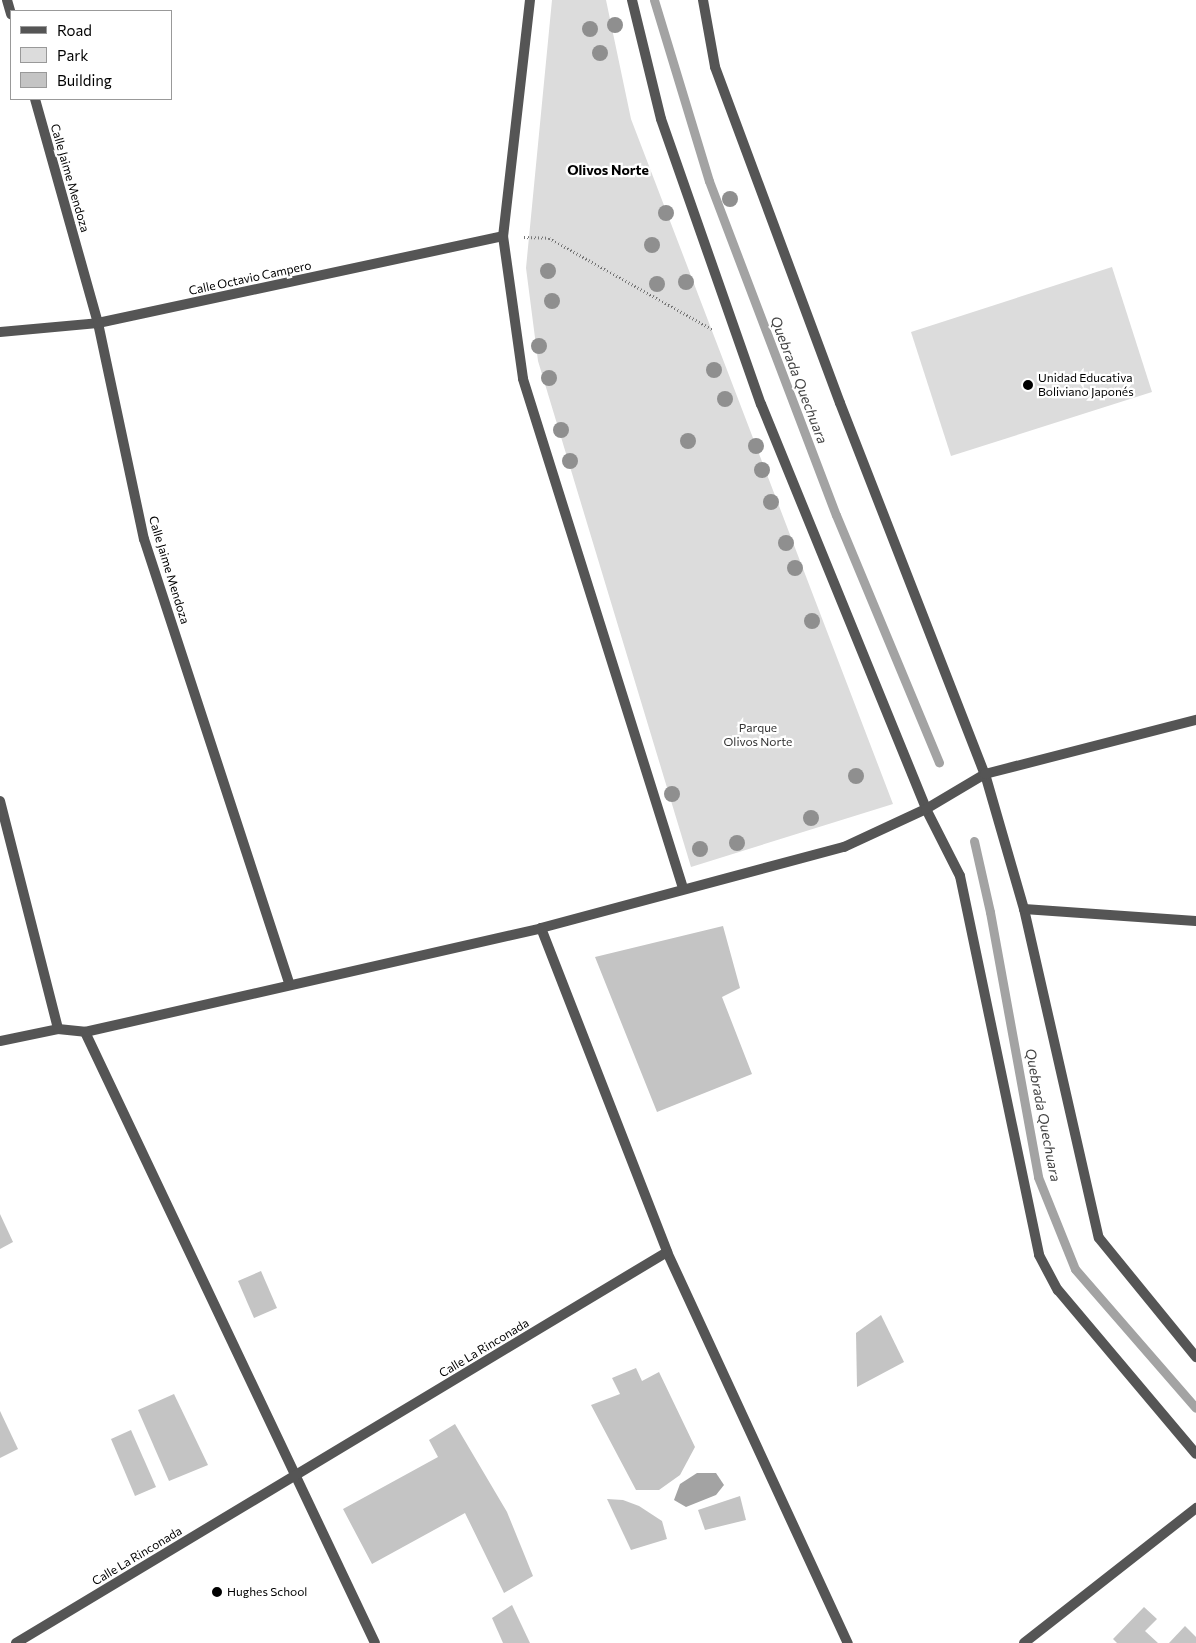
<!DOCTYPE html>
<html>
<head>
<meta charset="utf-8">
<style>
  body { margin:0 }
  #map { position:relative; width:1196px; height:1643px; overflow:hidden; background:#fff; font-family:Commissioner,sans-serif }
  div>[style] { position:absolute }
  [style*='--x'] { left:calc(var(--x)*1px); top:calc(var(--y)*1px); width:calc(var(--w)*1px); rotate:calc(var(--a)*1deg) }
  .green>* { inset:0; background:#dcdcdc }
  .water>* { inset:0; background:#a3a3a3 }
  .stream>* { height:9px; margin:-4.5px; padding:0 4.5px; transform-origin:4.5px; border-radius:4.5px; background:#a3a3a3 }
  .building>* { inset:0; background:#c4c4c4 }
  .path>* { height:3px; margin-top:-1.5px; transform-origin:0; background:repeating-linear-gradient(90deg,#777 0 1px,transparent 0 3.5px) }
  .street>* { height:10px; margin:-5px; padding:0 5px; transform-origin:5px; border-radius:5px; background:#555 }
  .trees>* { width:16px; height:16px; margin:-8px; border-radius:50%; background:#8f8f8f }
  .dots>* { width:14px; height:14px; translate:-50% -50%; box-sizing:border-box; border:2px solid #fff; border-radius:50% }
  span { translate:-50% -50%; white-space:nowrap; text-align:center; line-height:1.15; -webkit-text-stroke:4.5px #fff; paint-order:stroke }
  .street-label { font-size:12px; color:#000 }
  .poi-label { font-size:12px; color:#000 }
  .left { translate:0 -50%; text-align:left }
  .park-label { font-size:12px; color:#333 }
  .neighbourhood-label { font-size:14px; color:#000; font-weight:700 }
  .water-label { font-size:14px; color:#444; font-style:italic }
  .legend { position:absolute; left:10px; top:10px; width:162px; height:90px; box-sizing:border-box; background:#fff; border:1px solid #999; margin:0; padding:6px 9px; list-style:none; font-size:15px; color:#000 }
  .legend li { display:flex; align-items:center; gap:10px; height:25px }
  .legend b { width:25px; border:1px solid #999 }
</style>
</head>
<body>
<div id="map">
  <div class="green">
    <i style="clip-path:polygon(552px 0,606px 0,631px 119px,893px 804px,691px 867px,538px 361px,526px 268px)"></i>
    <i style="clip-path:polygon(1112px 267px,1152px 392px,951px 456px,911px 332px)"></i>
  </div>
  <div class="water">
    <i style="clip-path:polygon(697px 1473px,716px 1473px,724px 1485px,716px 1495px,686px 1507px,674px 1500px,680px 1484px)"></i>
  </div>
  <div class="stream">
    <i style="--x:654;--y:0;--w:189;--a:73.1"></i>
    <i style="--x:709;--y:181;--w:357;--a:69.2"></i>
    <i style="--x:836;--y:515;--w:268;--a:67.4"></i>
    <i style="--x:974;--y:841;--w:73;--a:77.3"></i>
    <i style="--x:990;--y:912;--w:269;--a:79.7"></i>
    <i style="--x:1038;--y:1177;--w:99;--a:68.1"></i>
    <i style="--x:1075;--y:1269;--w:184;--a:49"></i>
  </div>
  <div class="building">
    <i style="clip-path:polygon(723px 926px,740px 988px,722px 997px,752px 1074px,657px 1112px,595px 957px)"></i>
    <i style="clip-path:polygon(0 1214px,13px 1242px,0 1249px)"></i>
    <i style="clip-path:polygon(261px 1271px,277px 1308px,254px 1318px,238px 1281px)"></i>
    <i style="clip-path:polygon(881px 1315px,904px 1362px,857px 1387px,856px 1333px)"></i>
    <i style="clip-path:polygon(636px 1368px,642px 1381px,659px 1372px,695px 1447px,680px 1475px,659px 1490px,636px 1490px,591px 1405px,620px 1394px,612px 1378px)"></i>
    <i style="clip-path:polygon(174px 1394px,208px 1465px,169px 1481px,138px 1410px)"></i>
    <i style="clip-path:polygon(0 1411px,18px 1449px,0 1458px)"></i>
    <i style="clip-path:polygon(455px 1424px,507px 1512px,533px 1576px,504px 1593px,465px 1513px,372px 1564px,343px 1509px,438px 1457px,429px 1440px)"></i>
    <i style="clip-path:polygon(131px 1430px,156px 1487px,135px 1496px,111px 1439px)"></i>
    <i style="clip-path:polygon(740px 1496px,746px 1520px,705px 1530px,698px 1510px)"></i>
    <i style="clip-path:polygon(607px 1499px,623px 1500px,639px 1506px,662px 1521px,667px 1539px,631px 1550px)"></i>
    <i style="clip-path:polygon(512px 1605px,530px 1643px,503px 1643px,492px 1618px)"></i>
    <i style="clip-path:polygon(1144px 1607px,1157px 1619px,1145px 1631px,1158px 1643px,1117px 1643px,1113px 1639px)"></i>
    <i style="clip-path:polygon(1185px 1626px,1196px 1637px,1196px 1643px,1169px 1643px)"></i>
  </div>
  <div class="path">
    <i style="--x:524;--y:237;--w:25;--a:2"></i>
    <i style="--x:549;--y:238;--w:187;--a:29.2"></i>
  </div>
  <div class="street">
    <i style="--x:7;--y:0;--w:15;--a:74"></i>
    <i style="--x:530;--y:0;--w:238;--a:96.5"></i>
    <i style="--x:503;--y:236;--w:144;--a:82"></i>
    <i style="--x:523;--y:379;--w:534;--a:72.55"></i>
    <i style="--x:632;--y:0;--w:122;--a:76.3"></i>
    <i style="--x:661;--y:119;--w:302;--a:70.7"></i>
    <i style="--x:761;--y:404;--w:437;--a:67.8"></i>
    <i style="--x:926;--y:809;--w:75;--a:63.1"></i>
    <i style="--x:960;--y:876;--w:387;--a:78.2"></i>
    <i style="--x:1039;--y:1255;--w:40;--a:62"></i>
    <i style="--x:1058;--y:1290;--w:214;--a:49.9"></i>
    <i style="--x:703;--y:0;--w:68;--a:79.8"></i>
    <i style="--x:715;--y:67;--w:358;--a:69.6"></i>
    <i style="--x:840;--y:403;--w:398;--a:68.7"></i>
    <i style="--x:985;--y:774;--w:141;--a:73.9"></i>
    <i style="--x:1024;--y:909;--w:337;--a:77.2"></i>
    <i style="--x:1099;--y:1238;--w:154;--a:50.8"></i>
    <i style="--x:35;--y:99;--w:233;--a:74.3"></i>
    <i style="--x:98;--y:323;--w:221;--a:78"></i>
    <i style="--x:144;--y:539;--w:467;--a:71.9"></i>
    <i style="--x:0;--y:332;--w:98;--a:-5.2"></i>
    <i style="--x:98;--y:323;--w:414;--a:-12.1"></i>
    <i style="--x:0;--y:801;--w:235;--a:75.7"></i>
    <i style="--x:1024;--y:909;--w:172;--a:4"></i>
    <i style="--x:541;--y:928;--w:348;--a:68.7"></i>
    <i style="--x:667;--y:1252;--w:431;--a:65.2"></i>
    <i style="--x:85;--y:1032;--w:676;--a:64.61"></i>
    <i style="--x:0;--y:1041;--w:59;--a:-11.7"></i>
    <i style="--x:58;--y:1029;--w:27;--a:6"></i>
    <i style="--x:85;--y:1032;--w:468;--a:-12.8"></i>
    <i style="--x:541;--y:928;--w:314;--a:-15"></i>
    <i style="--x:844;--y:847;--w:90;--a:-24.9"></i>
    <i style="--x:926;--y:809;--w:69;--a:-30.7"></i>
    <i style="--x:985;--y:774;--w:218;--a:-14.4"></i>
    <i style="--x:16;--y:1643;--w:759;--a:-30.99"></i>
    <i style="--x:1024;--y:1643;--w:219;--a:-38.1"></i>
  </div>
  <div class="trees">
    <i style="left:615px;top:25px"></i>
    <i style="left:590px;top:29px"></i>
    <i style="left:600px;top:53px"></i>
    <i style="left:730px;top:199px"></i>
    <i style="left:666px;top:213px"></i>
    <i style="left:652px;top:245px"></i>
    <i style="left:548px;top:271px"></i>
    <i style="left:686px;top:282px"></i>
    <i style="left:657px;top:284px"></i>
    <i style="left:552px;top:301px"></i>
    <i style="left:539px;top:346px"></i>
    <i style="left:714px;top:370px"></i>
    <i style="left:549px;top:378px"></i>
    <i style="left:725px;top:399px"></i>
    <i style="left:561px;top:430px"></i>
    <i style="left:688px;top:441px"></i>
    <i style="left:756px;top:446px"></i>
    <i style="left:570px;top:461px"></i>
    <i style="left:762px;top:470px"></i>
    <i style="left:771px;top:502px"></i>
    <i style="left:786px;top:543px"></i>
    <i style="left:795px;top:568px"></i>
    <i style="left:812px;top:621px"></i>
    <i style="left:856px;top:776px"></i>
    <i style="left:672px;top:794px"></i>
    <i style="left:811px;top:818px"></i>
    <i style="left:737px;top:843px"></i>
    <i style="left:700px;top:849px"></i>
  </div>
  <div class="dots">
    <i style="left:1028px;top:385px;background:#000"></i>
    <i style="left:217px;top:1592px;background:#000"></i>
  </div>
  <div class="street-label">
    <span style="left:70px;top:178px;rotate:74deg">Calle Jaime Mendoza</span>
    <span style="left:250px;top:278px;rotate:-12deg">Calle Octavio Campero</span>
    <span style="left:169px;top:570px;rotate:73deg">Calle Jaime Mendoza</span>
    <span style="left:484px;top:1348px;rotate:-31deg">Calle La Rinconada</span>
    <span style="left:137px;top:1556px;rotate:-31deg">Calle La Rinconada</span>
  </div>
  <div class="poi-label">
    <span class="left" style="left:1038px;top:385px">Unidad Educativa<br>Boliviano Japonés</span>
    <span class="left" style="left:227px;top:1592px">Hughes School</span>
  </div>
  <div class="park-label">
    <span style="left:758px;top:735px">Parque<br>Olivos Norte</span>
  </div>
  <div class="neighbourhood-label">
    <span style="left:608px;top:170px">Olivos Norte</span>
  </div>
  <div class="water-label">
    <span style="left:799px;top:380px;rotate:69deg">Quebrada Quechuara</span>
    <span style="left:1043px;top:1115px;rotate:79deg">Quebrada Quechuara</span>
  </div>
  <ul class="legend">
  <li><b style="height:6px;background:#555"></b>Road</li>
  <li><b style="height:14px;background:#dcdcdc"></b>Park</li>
  <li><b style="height:14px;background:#c4c4c4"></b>Building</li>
  </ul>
</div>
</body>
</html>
